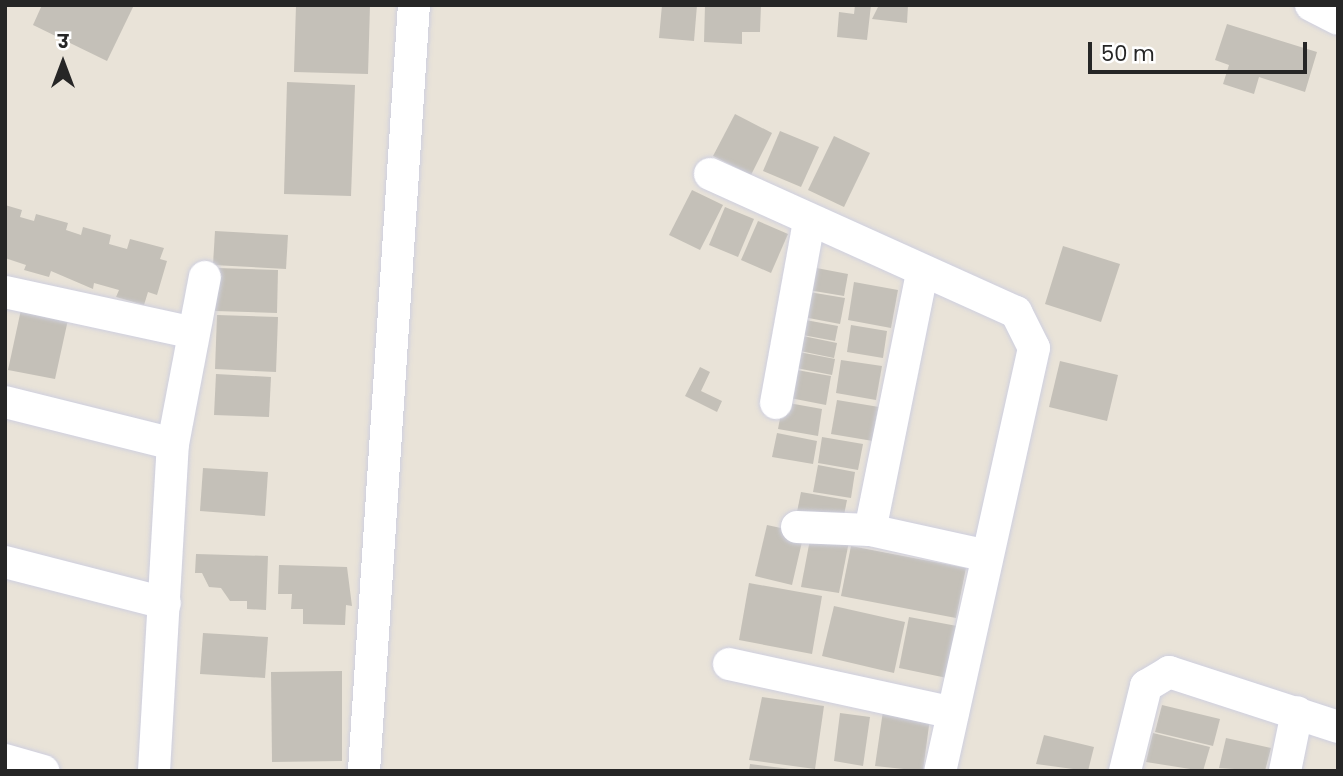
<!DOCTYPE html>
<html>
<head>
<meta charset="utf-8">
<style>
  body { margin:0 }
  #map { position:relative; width:1343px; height:776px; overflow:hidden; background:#e9e3d8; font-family:Poppins,"Noto Sans Devanagari",sans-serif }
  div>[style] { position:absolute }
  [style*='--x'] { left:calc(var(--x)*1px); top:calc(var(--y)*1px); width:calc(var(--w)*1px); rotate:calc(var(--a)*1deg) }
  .building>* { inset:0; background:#c4c0b8 }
  .roads { filter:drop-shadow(0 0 2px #cecfdf) drop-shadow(0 0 2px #cecfdf) }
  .minor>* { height:32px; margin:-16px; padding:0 16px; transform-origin:16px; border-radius:16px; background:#fff }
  span { translate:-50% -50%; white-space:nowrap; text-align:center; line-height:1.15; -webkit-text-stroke:7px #fff; paint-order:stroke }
  .frame { position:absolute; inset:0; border:7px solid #262626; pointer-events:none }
  .north { position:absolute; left:28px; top:28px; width:70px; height:70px; -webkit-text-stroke:5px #fff; paint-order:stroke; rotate:0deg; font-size:19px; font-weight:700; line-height:28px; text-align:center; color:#262626 }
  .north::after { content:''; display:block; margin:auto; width:24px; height:32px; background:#262626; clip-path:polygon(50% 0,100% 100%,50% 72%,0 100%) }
  .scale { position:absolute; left:1088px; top:42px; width:219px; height:32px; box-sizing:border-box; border:4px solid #262626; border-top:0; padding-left:9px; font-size:21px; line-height:24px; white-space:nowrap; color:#262626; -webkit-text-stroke:5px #fff; paint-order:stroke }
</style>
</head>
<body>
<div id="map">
  <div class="building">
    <i style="clip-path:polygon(42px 5px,134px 5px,107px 61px,33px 25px)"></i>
    <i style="clip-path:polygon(296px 5px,370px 5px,368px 74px,294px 72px)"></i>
    <i style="clip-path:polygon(662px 5px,697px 5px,694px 41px,659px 38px)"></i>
    <i style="clip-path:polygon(705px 5px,761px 5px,760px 32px,742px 32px,742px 44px,704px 42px)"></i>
    <i style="clip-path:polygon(855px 5px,871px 5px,867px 40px,837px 37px,839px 12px,854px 14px)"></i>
    <i style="clip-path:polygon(879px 5px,908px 5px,907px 23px,872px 19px)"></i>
    <i style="clip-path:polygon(1227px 24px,1317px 52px,1305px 92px,1259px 77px,1254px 94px,1223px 84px,1229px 65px,1215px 60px)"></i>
    <i style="clip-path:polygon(287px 82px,355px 85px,351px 196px,284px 194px)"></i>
    <i style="clip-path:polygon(735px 114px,772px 133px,751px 175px,713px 156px)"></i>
    <i style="clip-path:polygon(780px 131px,819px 147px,801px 187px,763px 171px)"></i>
    <i style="clip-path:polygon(834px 136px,870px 153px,844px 207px,808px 190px)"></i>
    <i style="clip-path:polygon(692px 190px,723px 205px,700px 250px,669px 235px)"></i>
    <i style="clip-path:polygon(5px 205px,22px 210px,20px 217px,34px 221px,36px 214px,68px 223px,66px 230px,81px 235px,83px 227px,111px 235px,109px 244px,127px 249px,130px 239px,164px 248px,160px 259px,167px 261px,157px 295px,148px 292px,144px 305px,116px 297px,119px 290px,94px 283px,93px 289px,51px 271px,49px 277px,24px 270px,26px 265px,5px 258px)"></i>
    <i style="clip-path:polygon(725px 207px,754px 219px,738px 257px,709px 245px)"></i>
    <i style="clip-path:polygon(758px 221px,788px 234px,771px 273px,741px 260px)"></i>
    <i style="clip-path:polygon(215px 231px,288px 235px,286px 269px,213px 265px)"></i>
    <i style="clip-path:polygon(1063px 246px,1120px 264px,1101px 322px,1045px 304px)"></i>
    <i style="clip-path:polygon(806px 266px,848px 274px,844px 296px,802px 289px)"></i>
    <i style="clip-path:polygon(217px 268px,278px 270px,277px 313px,215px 311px)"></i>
    <i style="clip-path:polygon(854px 282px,898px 290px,891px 328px,848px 320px)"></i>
    <i style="clip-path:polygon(803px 291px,845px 298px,840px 324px,798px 316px)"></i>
    <i style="clip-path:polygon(22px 305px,69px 315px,55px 379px,8px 370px)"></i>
    <i style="clip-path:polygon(217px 315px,278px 317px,276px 372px,215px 369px)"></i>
    <i style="clip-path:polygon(800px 319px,838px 326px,835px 341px,797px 334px)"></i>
    <i style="clip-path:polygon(851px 325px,887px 331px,883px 358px,847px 352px)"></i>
    <i style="clip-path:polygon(798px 335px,837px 343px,834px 358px,795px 350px)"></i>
    <i style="clip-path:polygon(794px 351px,835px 359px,832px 375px,791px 367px)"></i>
    <i style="clip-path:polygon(841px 360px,882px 366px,876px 400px,836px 393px)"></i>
    <i style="clip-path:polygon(1060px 361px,1118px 375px,1107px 421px,1049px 407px)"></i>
    <i style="clip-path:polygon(700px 367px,710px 372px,701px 391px,722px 401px,717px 412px,685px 396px)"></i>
    <i style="clip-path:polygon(791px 369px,831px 376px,826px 405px,785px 397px)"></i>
    <i style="clip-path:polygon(216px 374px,271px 377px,269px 417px,214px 415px)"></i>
    <i style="clip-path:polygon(837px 400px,885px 408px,879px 442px,831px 434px)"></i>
    <i style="clip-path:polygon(783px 402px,822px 409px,818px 436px,778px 429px)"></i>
    <i style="clip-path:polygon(777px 433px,817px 441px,813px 464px,772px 457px)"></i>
    <i style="clip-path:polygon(822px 437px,863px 444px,858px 470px,818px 463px)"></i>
    <i style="clip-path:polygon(818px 465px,855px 472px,851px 498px,813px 492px)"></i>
    <i style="clip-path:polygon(203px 468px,268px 472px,265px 516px,200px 511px)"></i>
    <i style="clip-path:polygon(801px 492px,847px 500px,842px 525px,796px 517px)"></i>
    <i style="clip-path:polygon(767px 525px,804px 533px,792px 585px,755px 576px)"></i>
    <i style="clip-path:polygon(812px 529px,850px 536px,839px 593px,801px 587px)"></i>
    <i style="clip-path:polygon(851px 546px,966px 568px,956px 618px,841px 596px)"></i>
    <i style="clip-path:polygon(196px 554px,268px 556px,266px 610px,247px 609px,247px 601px,230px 601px,221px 588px,209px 587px,202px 573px,195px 573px)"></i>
    <i style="clip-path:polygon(279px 565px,347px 567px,352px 606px,346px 605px,345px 625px,303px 624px,303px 609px,291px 609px,292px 594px,278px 594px)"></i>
    <i style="clip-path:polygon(749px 583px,822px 596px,812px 654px,739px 640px)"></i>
    <i style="clip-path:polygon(834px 606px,905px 622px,894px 673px,822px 656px)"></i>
    <i style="clip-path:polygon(909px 617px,957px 626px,947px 678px,899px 668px)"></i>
    <i style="clip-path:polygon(203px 633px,268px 637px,265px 678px,200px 674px)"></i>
    <i style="clip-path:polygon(342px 671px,342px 761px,272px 762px,271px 672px)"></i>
    <i style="clip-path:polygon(762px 697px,824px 706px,815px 769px,749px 760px)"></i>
    <i style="clip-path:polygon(1162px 705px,1220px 719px,1213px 746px,1155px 732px)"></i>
    <i style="clip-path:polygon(883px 711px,930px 718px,923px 771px,875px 766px)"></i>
    <i style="clip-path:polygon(840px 713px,870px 717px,863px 766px,834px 761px)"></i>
    <i style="clip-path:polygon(1153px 733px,1210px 747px,1203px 771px,1146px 762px)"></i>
    <i style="clip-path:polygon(1044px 735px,1094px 747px,1088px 771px,1036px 764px)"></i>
    <i style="clip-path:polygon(1226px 738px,1271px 748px,1265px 771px,1219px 768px)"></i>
    <i style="clip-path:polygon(750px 764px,790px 769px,790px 771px,749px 771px)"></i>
  </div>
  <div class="roads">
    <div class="minor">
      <i style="--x:1311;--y:5;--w:30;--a:27"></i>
      <i style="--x:710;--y:174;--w:336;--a:24.3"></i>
      <i style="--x:1016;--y:312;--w:40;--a:63.4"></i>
      <i style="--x:1034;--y:348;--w:433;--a:102.5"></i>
      <i style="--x:922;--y:273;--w:262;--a:101.4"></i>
      <i style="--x:870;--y:530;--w:120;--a:12.5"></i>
      <i style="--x:5;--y:292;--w:193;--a:12.2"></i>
      <i style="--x:5;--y:402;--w:173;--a:14"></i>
      <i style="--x:776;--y:403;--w:185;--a:-79.7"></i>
      <i style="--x:797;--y:527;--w:73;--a:2.4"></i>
      <i style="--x:5;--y:562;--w:165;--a:14.4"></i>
      <i style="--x:729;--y:664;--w:229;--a:12.3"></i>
      <i style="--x:5;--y:760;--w:40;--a:16"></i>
      <i style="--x:154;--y:771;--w:328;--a:-86.7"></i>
      <i style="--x:173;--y:444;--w:170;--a:-79.2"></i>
      <i style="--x:364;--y:771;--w:768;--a:-86.27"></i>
      <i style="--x:1125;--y:771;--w:88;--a:-76.1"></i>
      <i style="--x:1146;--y:686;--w:27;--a:-31"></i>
      <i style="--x:1169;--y:672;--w:178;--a:18"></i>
      <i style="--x:1285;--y:771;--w:60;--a:-78.5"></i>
    </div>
  </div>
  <div class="frame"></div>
  <div class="north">उ</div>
  <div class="scale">50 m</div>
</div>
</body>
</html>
